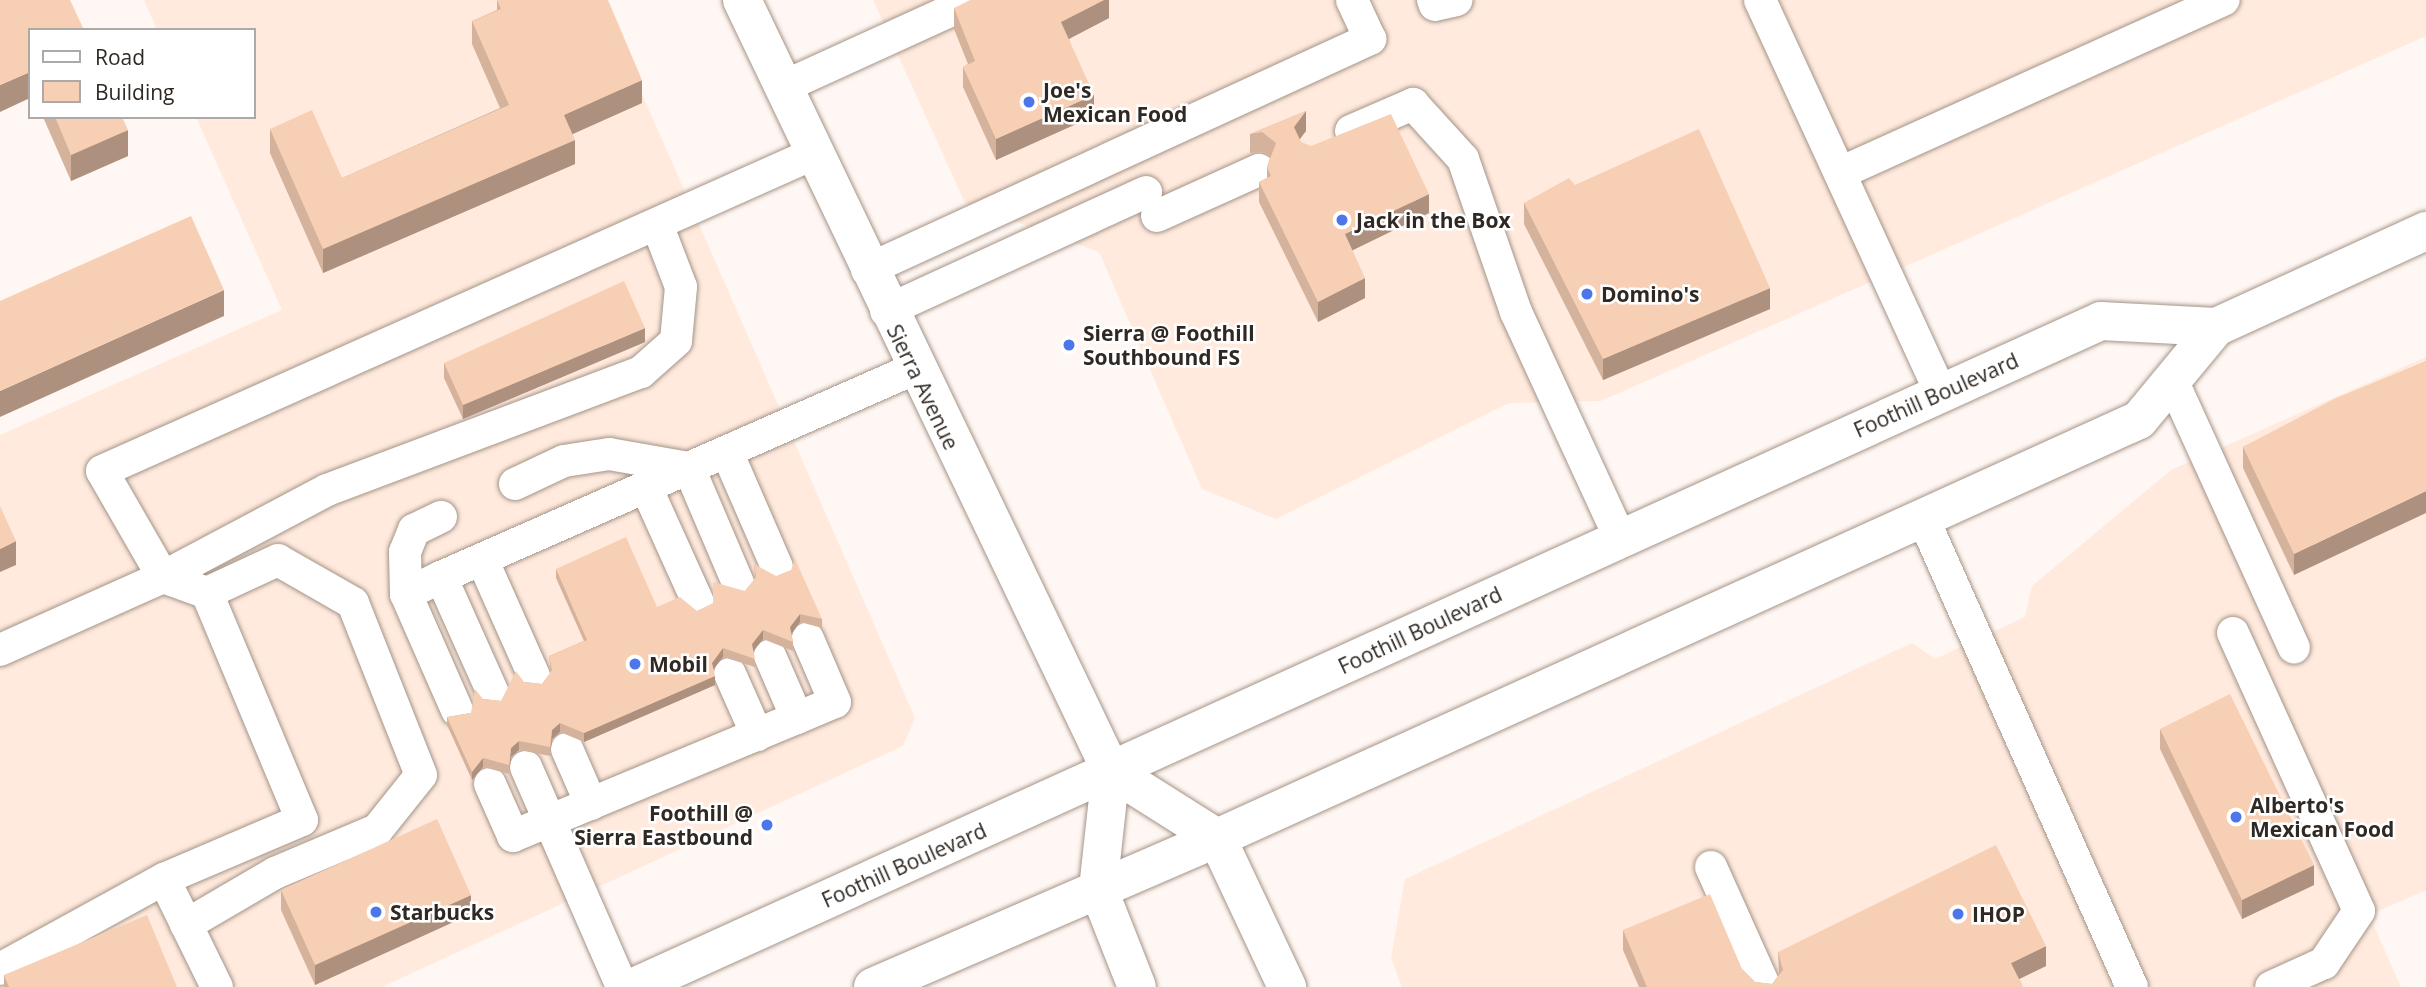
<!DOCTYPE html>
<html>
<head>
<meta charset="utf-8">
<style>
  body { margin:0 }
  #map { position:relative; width:2426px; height:987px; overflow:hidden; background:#fff7f3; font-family:"Open Sans",sans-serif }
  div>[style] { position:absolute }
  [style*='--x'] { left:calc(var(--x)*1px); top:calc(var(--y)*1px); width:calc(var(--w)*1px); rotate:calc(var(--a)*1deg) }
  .built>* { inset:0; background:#ffeadd }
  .roads { filter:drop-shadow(0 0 2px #a49488) drop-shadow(0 0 2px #a49488) }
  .service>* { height:32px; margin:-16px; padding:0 16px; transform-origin:16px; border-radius:16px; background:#fff }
  .primary>* { height:38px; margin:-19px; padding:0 19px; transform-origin:19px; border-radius:19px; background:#fff }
  .wall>* { inset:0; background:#d4b29b }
  .shaded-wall>* { inset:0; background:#ad917e }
  .building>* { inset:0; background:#f7cfb4 }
  .dots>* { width:19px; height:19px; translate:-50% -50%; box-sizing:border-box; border:4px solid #fff; border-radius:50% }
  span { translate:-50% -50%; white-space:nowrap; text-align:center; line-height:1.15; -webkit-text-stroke:5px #fff; paint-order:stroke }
  .poi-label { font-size:21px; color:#2f2823; font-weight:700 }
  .left { translate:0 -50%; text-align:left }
  .right { translate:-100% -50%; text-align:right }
  .street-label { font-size:21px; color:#2f2823 }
  .legend { position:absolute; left:28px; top:28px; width:228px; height:91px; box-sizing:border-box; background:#fff; border:2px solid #aca9a7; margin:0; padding:9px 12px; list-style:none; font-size:21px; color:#2f2823 }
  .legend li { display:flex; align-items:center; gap:14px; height:35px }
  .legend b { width:35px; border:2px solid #aca9a7 }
</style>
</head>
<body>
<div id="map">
  <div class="built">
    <i style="clip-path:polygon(144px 0,601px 0,915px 718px,903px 746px,382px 987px,0 987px,0 435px,282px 310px,196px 117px,254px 117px,254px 30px,157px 30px)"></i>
    <i style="clip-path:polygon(873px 0,2426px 0,2426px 36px,1601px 401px,1509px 403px,1276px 519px,1202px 489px,1099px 252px,965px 203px)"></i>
    <i style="clip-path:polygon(2426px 357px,2426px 890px,2369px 915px,2401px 987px,1402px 987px,1391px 958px,1405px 879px,1912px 643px,1935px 659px,2025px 617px,2032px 586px,2171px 470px)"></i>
  </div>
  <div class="roads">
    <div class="service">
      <i style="--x:1433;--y:0;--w:5;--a:68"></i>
      <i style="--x:1435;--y:5;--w:22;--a:-13"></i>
      <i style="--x:1760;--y:0;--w:433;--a:65.3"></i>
      <i style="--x:783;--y:87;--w:210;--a:-24.5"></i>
      <i style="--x:1351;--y:131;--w:68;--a:-23.5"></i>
      <i style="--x:1413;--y:104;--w:74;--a:47.7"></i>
      <i style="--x:1463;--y:159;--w:162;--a:70.9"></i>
      <i style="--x:1516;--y:312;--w:249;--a:65.3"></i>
      <i style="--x:1840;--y:173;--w:421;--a:-24.3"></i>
      <i style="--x:1157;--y:216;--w:112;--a:-24.3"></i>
      <i style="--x:658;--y:227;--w:64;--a:69"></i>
      <i style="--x:681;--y:287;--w:54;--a:95.3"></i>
      <i style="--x:676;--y:341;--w:47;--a:138.5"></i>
      <i style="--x:641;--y:372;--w:335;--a:159.4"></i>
      <i style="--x:327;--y:490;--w:186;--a:152.1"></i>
      <i style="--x:163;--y:577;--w:122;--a:-119.9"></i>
      <i style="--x:102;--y:471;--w:778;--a:-24.03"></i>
      <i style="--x:867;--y:270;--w:554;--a:-24.67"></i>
      <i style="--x:1370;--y:39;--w:43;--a:-114.8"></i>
      <i style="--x:886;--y:311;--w:286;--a:-24.6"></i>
      <i style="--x:2172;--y:380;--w:294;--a:65.5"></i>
      <i style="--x:727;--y:452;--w:125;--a:66.5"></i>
      <i style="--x:515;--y:484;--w:54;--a:-25.1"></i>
      <i style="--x:564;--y:461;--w:46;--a:-8.8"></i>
      <i style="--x:609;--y:454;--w:81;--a:9.9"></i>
      <i style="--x:689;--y:468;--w:125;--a:66.9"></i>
      <i style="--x:646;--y:487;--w:126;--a:65.7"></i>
      <i style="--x:1923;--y:518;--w:513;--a:65.98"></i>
      <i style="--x:482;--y:559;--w:128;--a:66"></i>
      <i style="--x:441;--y:577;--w:39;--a:154"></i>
      <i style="--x:406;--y:594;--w:127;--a:66.3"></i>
      <i style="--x:406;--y:594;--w:42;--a:-91.4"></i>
      <i style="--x:405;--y:552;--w:24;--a:-68"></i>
      <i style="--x:414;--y:530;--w:30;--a:-26"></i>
      <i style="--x:2233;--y:633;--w:305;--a:65.6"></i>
      <i style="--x:2359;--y:911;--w:63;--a:123.9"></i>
      <i style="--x:2324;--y:963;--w:58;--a:155.6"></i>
      <i style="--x:0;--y:650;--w:179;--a:-24.1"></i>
      <i style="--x:163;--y:577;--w:47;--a:20"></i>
      <i style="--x:207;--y:593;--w:246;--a:67.3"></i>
      <i style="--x:302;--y:820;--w:150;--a:156.9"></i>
      <i style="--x:164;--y:879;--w:120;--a:63.9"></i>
      <i style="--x:730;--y:674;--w:67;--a:66.1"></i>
      <i style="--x:493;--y:693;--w:127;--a:-114.1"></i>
      <i style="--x:441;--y:577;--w:517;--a:-23.74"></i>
      <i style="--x:797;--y:718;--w:41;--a:-22.8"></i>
      <i style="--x:835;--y:702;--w:69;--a:-113.2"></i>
      <i style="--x:567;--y:749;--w:60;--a:66.4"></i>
      <i style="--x:526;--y:767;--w:240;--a:66.4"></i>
      <i style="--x:490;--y:784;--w:57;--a:66.1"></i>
      <i style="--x:513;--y:836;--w:308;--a:-22.6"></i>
      <i style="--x:797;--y:718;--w:68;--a:-113.5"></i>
      <i style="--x:1711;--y:867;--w:132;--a:65.8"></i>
      <i style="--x:186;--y:925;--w:103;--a:-30.3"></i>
      <i style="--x:275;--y:873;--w:111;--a:-22.9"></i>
      <i style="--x:377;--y:830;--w:70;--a:-51.3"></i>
      <i style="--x:421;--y:775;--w:185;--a:-111.6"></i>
      <i style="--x:353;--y:603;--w:86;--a:-150.2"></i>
      <i style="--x:278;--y:560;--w:78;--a:155.1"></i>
      <i style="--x:0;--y:969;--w:187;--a:-28.8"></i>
    </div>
    <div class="primary">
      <i style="--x:742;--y:0;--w:855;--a:64.42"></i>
      <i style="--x:1111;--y:771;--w:125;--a:32.3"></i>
      <i style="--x:1217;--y:838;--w:165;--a:64.8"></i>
      <i style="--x:1111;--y:771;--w:118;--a:96.3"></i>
      <i style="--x:1098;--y:888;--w:106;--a:68.5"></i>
      <i style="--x:634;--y:987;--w:1611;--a:-24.42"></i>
      <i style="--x:2101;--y:321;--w:115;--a:3"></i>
      <i style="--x:873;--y:987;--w:375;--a:-23.4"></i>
      <i style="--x:1217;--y:838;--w:1012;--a:-24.39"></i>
      <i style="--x:2139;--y:420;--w:121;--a:-50.4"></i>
      <i style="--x:2216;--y:327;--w:231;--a:-24.6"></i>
    </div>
  </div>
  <div class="wall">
    <i style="clip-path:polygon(497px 0,642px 103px,572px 134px,575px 164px,323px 273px,270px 153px,270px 129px,342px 178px,500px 108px,472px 44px,472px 21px,497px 10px)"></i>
    <i style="clip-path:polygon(1109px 0,1109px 18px,1069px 39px,1094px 116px,996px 160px,963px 87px,963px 67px,968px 64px,954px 29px,954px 8px)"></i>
    <i style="clip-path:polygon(1306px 111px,1306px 131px,1299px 139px,1301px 142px,1429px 213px,1352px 250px,1365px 298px,1318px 322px,1259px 202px,1259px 182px,1267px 178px,1267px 167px,1270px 158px,1262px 152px,1250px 153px,1250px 134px)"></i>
    <i style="clip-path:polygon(43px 117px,122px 117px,128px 156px,71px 181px)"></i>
    <i style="clip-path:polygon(1575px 185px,1770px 309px,1603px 380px,1524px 224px,1524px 203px)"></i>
    <i style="clip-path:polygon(645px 342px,463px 419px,444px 378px,444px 363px)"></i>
    <i style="clip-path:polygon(2426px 361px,2294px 575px,2243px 468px,2243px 447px)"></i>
    <i style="clip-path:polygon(754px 564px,822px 619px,822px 628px,800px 622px,791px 634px,793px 642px,793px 651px,763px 639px,753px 651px,755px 667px,723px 657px,713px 670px,715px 685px,584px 742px,560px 732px,552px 739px,550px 756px,519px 750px,511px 757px,509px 774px,483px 767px,472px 780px,447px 725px,447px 717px,471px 713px,483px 699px,501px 701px,524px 682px,542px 684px,551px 672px,549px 656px,584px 641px,556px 578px,556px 569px,657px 607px,697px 611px,745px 591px,755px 579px)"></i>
    <i style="clip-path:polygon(2160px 729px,2314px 885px,2242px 919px,2160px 749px)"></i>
    <i style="clip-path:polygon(281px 890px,471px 914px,315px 985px,281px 910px)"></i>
    <i style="clip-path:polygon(1623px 930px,1742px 969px,1755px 982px,1772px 984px,1779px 975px,1778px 952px,2046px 966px,2019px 979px,2023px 987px,1639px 987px,1623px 950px)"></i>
    <i style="clip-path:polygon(4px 975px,177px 987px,4px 987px)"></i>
  </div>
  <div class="shaded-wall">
    <i style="clip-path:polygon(1104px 0,1109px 0,1109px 18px,1061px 43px,1061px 22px)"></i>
    <i style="clip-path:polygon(30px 72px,30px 98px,0 112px,0 85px)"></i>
    <i style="clip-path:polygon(642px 80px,642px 103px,564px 138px,564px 115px)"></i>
    <i style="clip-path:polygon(1094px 95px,1094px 116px,996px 160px,996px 139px)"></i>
    <i style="clip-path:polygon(1306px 111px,1306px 131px,1294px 147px,1294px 127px)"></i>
    <i style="clip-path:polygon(128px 130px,128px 156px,71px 181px,71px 155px)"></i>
    <i style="clip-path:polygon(575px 140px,575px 164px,323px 273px,323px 249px)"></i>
    <i style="clip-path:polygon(1429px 194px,1429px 213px,1345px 254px,1345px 234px)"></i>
    <i style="clip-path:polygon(1365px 278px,1365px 298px,1318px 322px,1318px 302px)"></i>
    <i style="clip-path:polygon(1770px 288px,1770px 309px,1603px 380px,1603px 359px)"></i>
    <i style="clip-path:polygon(224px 290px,224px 316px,0 417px,0 391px)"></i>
    <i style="clip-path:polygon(645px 328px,645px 342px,463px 419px,463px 405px)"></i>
    <i style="clip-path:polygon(2426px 491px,2426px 513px,2294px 575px,2294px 554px)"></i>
    <i style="clip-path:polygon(16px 541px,16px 565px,0 572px,0 549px)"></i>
    <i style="clip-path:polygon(800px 614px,800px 622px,790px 636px,790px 627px)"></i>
    <i style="clip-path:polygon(763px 630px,763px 639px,752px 653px,752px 644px)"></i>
    <i style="clip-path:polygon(723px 648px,723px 657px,712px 671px,712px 663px)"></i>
    <i style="clip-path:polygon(715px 676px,715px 685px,584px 742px,584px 733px)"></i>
    <i style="clip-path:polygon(560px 723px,560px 732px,552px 739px,550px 756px,552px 730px)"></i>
    <i style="clip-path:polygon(519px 741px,519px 750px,511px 757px,509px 774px,511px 748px)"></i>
    <i style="clip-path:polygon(483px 758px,483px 767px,472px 780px,472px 772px)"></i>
    <i style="clip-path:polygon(2314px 865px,2314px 885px,2242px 919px,2242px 900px)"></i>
    <i style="clip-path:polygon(471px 895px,471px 914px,315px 985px,315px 965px)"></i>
    <i style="clip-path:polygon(2046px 946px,2046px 966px,2011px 983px,2011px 963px)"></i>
  </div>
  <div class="building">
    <i style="clip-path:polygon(0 0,70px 0,84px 30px,30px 30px,30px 72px,0 85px)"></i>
    <i style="clip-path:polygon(497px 0,608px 0,642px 80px,564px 115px,575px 140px,323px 249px,270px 129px,312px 110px,342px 178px,509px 105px,472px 21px,501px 9px)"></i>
    <i style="clip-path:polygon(970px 0,1104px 0,1061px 22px,1094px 95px,996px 139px,963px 67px,975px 61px,954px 8px)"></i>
    <i style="clip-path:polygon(1306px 111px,1294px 127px,1301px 142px,1311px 146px,1391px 114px,1429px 194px,1345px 234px,1365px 278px,1318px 302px,1259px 182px,1271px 176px,1267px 167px,1276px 143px,1262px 132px,1250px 134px)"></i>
    <i style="clip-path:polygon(55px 117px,122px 117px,128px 130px,71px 155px)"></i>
    <i style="clip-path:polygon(1699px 129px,1770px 288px,1603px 359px,1524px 203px,1569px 178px,1575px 185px)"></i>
    <i style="clip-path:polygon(191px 216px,224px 290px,0 391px,0 301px)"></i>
    <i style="clip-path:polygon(624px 281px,645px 328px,463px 405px,444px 363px)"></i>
    <i style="clip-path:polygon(2426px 361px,2426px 491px,2294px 554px,2243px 447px,2334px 399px)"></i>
    <i style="clip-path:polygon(0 506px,16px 541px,0 549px)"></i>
    <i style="clip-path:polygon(626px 537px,657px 607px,680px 597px,697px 611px,713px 603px,713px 582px,745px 591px,756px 577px,754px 564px,776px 576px,791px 570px,795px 559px,822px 619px,800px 614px,790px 627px,793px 642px,763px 630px,752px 644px,755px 659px,723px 648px,712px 663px,715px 676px,584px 733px,560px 723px,552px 730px,550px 747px,519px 741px,511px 748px,509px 765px,483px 758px,472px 772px,447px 717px,471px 713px,475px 689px,483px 699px,501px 701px,516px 671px,524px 682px,542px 684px,552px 670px,549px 656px,587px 640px,556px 569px)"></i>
    <i style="clip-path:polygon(2230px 694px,2314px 865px,2242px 900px,2160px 729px)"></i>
    <i style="clip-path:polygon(437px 819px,471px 895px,315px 965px,281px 890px)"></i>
    <i style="clip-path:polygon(1996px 845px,2046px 946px,2011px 963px,2023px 987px,1647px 987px,1623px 930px,1710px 894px,1742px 969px,1755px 982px,1772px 984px,1783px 970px,1778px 952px)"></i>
    <i style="clip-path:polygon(147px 915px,177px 987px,9px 987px,4px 975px)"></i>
  </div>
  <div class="dots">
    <i style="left:1029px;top:102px;background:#4c76e9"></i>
    <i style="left:1342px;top:220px;background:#4c76e9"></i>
    <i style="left:1587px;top:294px;background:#4c76e9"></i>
    <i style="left:1069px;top:345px;background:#4c76e9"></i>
    <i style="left:635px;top:664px;background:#4c76e9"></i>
    <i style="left:2236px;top:817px;background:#4c76e9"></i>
    <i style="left:767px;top:825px;background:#4c76e9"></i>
    <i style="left:376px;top:912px;background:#4c76e9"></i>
    <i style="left:1958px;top:914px;background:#4c76e9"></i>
  </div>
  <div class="poi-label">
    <span class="left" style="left:1043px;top:102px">Joe's<br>Mexican Food</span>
    <span class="left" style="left:1356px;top:220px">Jack in the Box</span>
    <span class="left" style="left:1601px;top:294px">Domino's</span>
    <span class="left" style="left:1083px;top:345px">Sierra @ Foothill<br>Southbound FS</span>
    <span class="left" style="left:649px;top:664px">Mobil</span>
    <span class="left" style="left:2250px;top:817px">Alberto's<br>Mexican Food</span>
    <span class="right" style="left:753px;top:825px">Foothill @<br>Sierra Eastbound</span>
    <span class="left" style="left:390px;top:912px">Starbucks</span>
    <span class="left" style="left:1972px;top:914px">IHOP</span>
  </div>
  <div class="street-label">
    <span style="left:923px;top:387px;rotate:64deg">Sierra Avenue</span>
    <span style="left:1936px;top:395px;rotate:-24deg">Foothill Boulevard</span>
    <span style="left:1420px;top:630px;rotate:-25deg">Foothill Boulevard</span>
    <span style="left:904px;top:865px;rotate:-24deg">Foothill Boulevard</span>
  </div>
  <ul class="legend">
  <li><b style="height:9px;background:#fff"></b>Road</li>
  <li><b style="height:19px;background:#f7cfb4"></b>Building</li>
  </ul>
</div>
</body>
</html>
